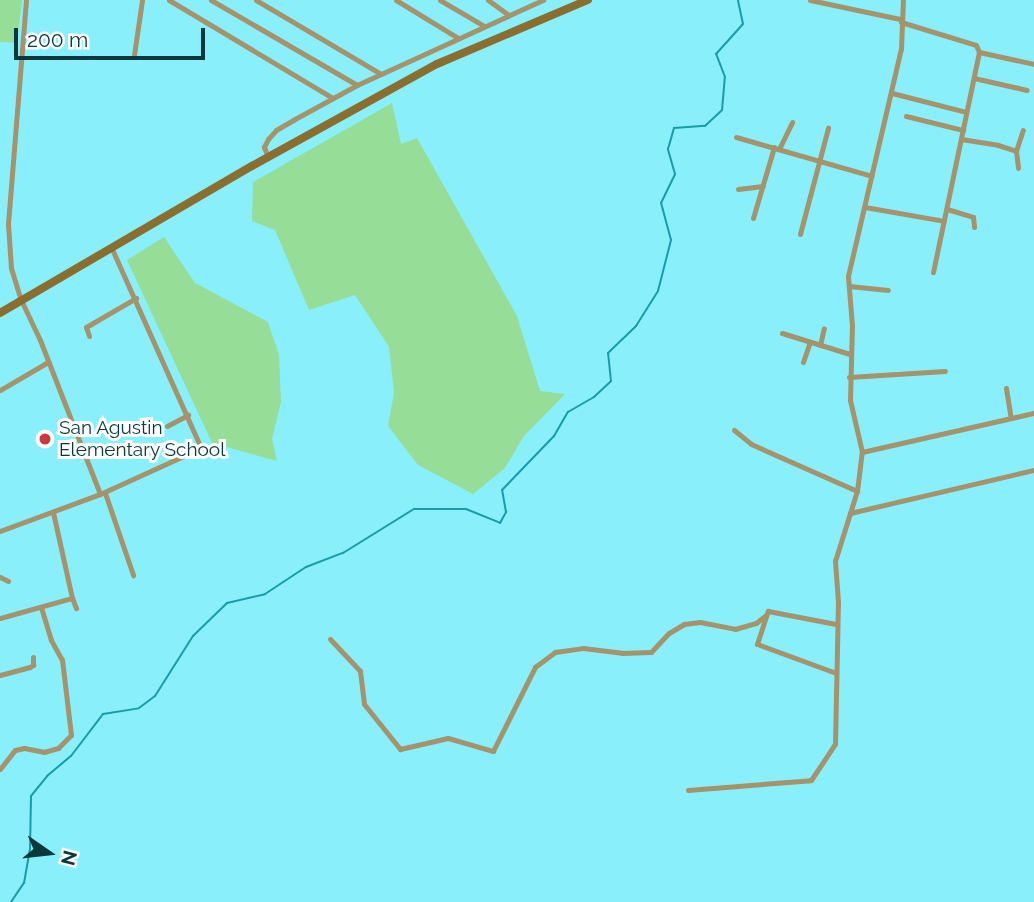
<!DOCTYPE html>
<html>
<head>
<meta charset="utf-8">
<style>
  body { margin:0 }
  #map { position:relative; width:1034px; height:902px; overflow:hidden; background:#89effa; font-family:Raleway,sans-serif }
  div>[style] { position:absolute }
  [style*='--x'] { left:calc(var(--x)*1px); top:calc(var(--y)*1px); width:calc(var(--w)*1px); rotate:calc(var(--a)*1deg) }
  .green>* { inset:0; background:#96de97 }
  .stream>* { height:2px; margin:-1px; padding:0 1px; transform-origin:1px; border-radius:1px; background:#1a9ca8 }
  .street>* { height:5px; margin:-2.5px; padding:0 2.5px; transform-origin:2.5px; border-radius:2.5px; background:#a5936c }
  .secondary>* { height:8px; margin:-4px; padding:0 4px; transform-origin:4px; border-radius:4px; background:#8a6e30 }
  .dots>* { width:19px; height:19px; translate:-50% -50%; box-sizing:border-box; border:4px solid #fdfdfd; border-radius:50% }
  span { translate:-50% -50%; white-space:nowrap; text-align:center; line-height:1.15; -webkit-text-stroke:6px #fdfdfd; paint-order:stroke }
  .poi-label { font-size:19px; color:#0a393d }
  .left { translate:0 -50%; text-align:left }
  .north { position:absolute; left:14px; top:818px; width:70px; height:70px; -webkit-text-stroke:5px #fdfdfd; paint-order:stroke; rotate:104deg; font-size:19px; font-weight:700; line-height:28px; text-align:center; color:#0a393d }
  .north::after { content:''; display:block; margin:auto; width:24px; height:32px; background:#0a393d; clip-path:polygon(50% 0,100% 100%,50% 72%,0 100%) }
  .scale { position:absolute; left:14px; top:28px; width:191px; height:32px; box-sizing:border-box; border:4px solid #0a393d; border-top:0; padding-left:9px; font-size:21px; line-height:24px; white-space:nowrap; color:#0a393d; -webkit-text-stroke:5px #fdfdfd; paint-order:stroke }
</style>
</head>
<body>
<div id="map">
  <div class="green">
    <i style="clip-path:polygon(0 0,22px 0,17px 43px,0 42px)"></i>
    <i style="clip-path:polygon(392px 103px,401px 144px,417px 138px,517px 316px,540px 391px,565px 394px,524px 436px,505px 468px,473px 494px,418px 465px,388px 426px,394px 393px,389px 347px,355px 295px,309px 310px,275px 230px,252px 221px,253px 182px)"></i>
    <i style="clip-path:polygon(164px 237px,195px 283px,268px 322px,279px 355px,281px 402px,272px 439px,277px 461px,212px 443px,127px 260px)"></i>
  </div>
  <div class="stream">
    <i style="--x:11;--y:902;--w:23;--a:-56"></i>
    <i style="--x:24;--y:883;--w:35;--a:-80"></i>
    <i style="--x:30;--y:849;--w:53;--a:-88.9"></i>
    <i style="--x:31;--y:796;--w:26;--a:-51"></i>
    <i style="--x:47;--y:776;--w:31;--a:-40"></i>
    <i style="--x:71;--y:756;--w:53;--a:-52.7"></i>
    <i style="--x:103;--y:714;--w:36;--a:-9"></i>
    <i style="--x:139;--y:708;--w:20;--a:-37"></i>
    <i style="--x:155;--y:696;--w:71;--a:-57.7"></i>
    <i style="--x:193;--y:636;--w:47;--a:-44.1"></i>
    <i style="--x:227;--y:603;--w:39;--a:-13"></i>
    <i style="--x:265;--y:594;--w:49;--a:-33.4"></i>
    <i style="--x:306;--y:567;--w:40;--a:-21"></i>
    <i style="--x:343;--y:553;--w:84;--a:-31.8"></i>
    <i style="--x:414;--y:509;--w:52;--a:0"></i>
    <i style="--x:466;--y:509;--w:37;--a:22"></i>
    <i style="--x:500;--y:523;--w:13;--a:-61"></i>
    <i style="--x:506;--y:512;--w:22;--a:-100"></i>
    <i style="--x:502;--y:490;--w:75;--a:-46.1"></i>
    <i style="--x:554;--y:436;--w:28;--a:-60"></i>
    <i style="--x:568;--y:412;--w:30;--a:-30"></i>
    <i style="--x:594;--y:397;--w:23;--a:-43"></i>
    <i style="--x:611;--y:381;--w:28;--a:-96"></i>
    <i style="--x:608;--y:353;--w:39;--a:-44"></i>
    <i style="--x:636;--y:326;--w:41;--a:-57.8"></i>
    <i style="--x:658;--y:291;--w:53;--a:-75.7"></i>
    <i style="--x:671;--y:240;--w:38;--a:-105"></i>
    <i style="--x:661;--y:203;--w:32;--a:-64"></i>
    <i style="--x:675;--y:174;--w:26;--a:-106"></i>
    <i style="--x:668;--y:149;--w:22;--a:-74"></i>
    <i style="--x:674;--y:128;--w:31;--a:-4"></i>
    <i style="--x:705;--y:126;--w:23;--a:-43"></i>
    <i style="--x:722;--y:110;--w:33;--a:-85"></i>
    <i style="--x:725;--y:77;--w:25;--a:-111"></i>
    <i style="--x:716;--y:54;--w:40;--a:-48"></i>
    <i style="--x:743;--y:24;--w:25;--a:-102"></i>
  </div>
  <div class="street">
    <i style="--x:26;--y:0;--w:225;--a:94.6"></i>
    <i style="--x:8;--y:224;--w:44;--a:86.1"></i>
    <i style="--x:11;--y:268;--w:34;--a:73"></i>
    <i style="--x:21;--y:300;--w:44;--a:64.6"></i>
    <i style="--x:40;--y:340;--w:165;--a:68.7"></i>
    <i style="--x:169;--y:0;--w:191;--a:30.9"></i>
    <i style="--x:211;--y:0;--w:169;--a:30.2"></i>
    <i style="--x:256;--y:0;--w:145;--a:30.6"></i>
    <i style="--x:396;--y:0;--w:73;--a:31.5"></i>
    <i style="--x:440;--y:0;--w:51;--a:30.6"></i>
    <i style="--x:488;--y:0;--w:26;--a:36"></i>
    <i style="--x:810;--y:0;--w:92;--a:11.9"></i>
    <i style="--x:901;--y:22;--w:78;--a:17"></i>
    <i style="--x:976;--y:45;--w:8;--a:67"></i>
    <i style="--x:979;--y:52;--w:225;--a:101.8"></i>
    <i style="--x:979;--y:52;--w:56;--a:12.3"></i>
    <i style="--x:134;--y:55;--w:56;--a:-81.7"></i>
    <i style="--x:974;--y:78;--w:54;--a:12.8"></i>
    <i style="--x:892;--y:93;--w:76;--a:14.4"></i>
    <i style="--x:906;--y:116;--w:59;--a:13.8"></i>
    <i style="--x:736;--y:137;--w:141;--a:16"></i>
    <i style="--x:961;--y:139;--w:37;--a:9"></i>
    <i style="--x:998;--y:145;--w:19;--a:18"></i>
    <i style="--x:1016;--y:151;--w:22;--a:-72"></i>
    <i style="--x:779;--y:149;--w:30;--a:-64"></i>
    <i style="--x:1016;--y:151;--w:17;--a:83"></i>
    <i style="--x:268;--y:157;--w:11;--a:-112"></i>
    <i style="--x:264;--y:147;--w:9;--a:-63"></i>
    <i style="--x:268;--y:139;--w:12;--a:-48"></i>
    <i style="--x:276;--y:130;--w:20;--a:-30"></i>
    <i style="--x:293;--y:120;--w:73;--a:-28.7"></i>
    <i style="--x:357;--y:85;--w:205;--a:-24.6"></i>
    <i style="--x:738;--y:189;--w:25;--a:-7"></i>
    <i style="--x:865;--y:207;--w:80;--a:10"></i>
    <i style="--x:947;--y:209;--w:27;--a:17"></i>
    <i style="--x:973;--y:217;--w:10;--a:84"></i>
    <i style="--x:753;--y:218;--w:74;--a:-73.5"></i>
    <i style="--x:800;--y:234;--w:110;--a:-75.2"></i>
    <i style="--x:849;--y:286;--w:39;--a:6"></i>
    <i style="--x:782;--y:333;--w:71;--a:17.2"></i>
    <i style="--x:89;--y:336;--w:9;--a:-108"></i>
    <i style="--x:86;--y:327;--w:58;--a:-30.1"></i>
    <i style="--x:820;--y:345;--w:17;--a:-77"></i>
    <i style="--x:803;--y:362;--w:21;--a:-71"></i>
    <i style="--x:849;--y:377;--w:96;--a:-3.6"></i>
    <i style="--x:1006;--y:388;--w:30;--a:81"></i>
    <i style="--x:0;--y:390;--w:56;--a:-30.3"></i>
    <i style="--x:167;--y:426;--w:24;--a:-28"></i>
    <i style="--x:734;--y:430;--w:22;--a:39"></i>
    <i style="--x:751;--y:444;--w:116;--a:23.9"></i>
    <i style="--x:862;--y:452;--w:176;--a:-12.8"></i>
    <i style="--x:105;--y:493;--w:87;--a:71.1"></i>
    <i style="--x:850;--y:513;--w:189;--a:-13.2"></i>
    <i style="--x:0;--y:531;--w:107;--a:-20.3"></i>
    <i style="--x:100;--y:494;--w:111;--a:-24.5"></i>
    <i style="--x:201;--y:448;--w:218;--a:-114.1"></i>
    <i style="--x:0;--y:577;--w:9;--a:27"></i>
    <i style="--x:72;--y:598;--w:11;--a:68"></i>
    <i style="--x:0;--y:618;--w:75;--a:-15.5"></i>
    <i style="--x:72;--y:598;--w:88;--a:-102.5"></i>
    <i style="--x:330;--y:639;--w:44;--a:46.8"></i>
    <i style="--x:360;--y:671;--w:33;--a:83"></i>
    <i style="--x:364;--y:704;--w:58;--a:51.3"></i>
    <i style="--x:400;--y:749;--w:49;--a:-12.9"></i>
    <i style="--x:448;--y:738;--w:47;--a:16.1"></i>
    <i style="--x:493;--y:751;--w:94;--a:-63.4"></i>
    <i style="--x:535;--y:667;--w:25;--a:-37"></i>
    <i style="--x:555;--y:652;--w:28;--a:-8"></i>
    <i style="--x:583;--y:648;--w:39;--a:7"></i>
    <i style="--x:622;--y:653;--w:29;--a:-2"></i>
    <i style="--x:651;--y:652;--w:26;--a:-47"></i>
    <i style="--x:669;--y:633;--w:17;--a:-31"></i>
    <i style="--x:684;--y:624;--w:16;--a:-7"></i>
    <i style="--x:700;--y:622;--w:36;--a:11"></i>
    <i style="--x:735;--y:629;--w:22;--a:-16"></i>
    <i style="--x:756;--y:623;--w:13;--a:-39"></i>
    <i style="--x:836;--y:673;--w:84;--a:-159.8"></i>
    <i style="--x:757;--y:644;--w:35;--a:-72"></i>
    <i style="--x:768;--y:611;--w:69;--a:10.8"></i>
    <i style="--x:0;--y:675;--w:31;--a:-15"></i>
    <i style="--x:30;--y:667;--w:4;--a:-34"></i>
    <i style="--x:33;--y:665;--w:8;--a:-90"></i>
    <i style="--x:0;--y:769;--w:24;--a:-52"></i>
    <i style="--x:15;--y:750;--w:9;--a:-13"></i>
    <i style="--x:24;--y:748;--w:20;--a:11"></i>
    <i style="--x:44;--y:752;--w:15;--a:-16"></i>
    <i style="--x:58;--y:748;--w:18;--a:-45"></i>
    <i style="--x:71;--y:735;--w:76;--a:-96.8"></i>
    <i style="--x:62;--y:660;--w:23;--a:-119"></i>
    <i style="--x:51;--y:640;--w:34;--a:-107"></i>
    <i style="--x:688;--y:790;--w:123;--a:-4.6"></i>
    <i style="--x:811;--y:780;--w:43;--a:-56.3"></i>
    <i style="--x:835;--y:744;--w:142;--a:-88.8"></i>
    <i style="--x:838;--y:602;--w:41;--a:-94.2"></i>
    <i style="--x:835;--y:561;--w:73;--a:-72.6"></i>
    <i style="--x:857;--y:491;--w:39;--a:-83"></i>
    <i style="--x:862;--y:452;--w:53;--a:-103"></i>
    <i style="--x:850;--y:400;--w:74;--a:-88.5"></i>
    <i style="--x:852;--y:326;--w:50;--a:-94.6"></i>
    <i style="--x:848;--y:276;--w:233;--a:-76.9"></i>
    <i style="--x:901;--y:49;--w:49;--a:-87.7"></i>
  </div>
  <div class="secondary">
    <i style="--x:0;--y:313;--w:292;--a:-30.3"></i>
    <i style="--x:252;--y:166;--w:211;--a:-28.9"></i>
    <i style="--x:437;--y:64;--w:164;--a:-23"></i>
  </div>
  <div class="dots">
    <i style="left:45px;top:439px;background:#c93a3a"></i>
  </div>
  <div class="poi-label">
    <span class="left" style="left:59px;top:439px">San Agustin<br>Elementary School</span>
  </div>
  <div class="north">N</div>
  <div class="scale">200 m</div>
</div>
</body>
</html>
